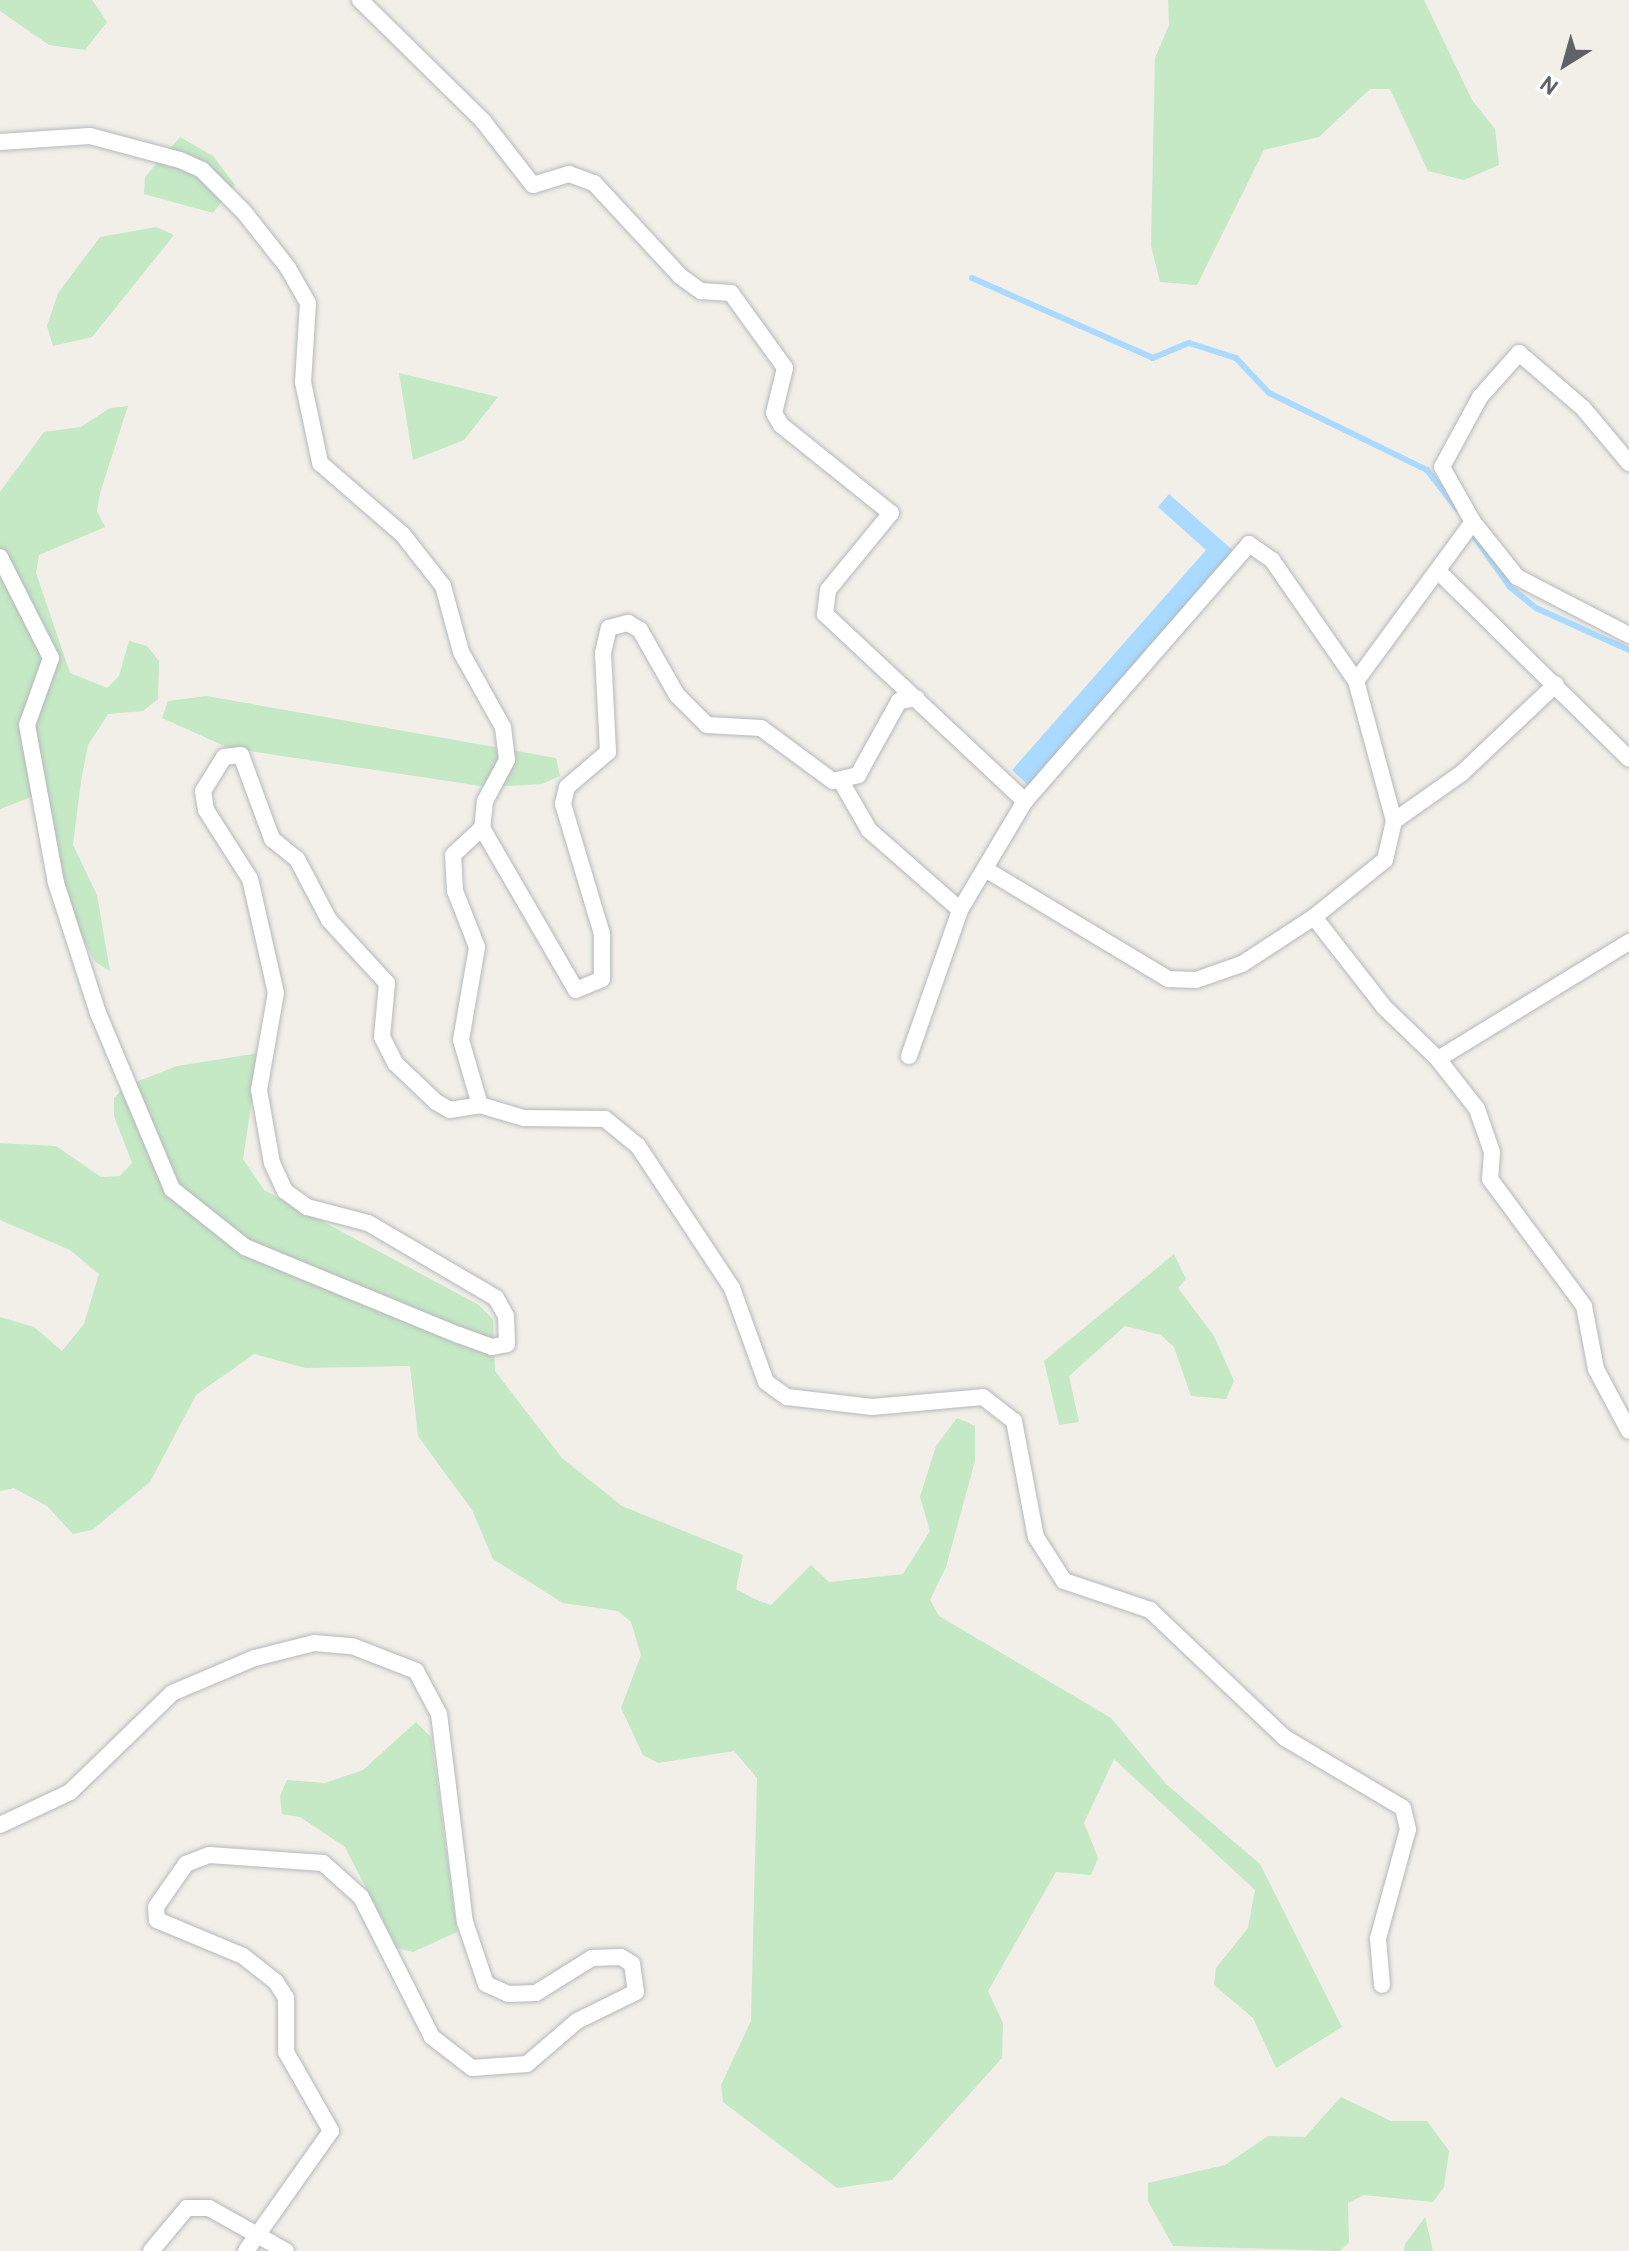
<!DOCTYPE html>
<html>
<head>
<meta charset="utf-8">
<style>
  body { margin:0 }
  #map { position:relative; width:1629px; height:2251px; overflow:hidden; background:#f1efe8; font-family:Overpass,sans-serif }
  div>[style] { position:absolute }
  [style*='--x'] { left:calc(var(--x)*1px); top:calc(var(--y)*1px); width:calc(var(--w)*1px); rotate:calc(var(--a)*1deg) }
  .green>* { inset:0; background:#c5e8c5 }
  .water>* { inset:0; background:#aadaff }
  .stream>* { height:6px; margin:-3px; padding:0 3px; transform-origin:3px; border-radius:3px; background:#aadaff }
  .roads { filter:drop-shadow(0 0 2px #b5b8bc) drop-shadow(0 0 2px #b5b8bc) }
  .street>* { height:16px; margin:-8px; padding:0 8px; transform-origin:8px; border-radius:8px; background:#fff }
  span { translate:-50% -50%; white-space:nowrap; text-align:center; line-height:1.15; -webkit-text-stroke:7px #fff; paint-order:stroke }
  .north { position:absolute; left:1525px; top:24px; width:80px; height:80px; -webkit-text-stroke:6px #fff; paint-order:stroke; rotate:217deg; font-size:22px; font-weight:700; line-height:32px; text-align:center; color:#5f6368 }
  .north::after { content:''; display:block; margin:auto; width:28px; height:36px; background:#5f6368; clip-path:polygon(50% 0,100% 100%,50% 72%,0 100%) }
</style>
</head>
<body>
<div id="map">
  <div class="green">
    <i style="clip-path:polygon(0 0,92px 0,107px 22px,85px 50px,49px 45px,0 11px)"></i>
    <i style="clip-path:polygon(1168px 0,1424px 0,1472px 100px,1495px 129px,1499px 165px,1464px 180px,1428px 171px,1390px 89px,1370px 89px,1319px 137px,1264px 150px,1197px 285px,1160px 282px,1151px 246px,1155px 58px,1169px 25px)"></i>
    <i style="clip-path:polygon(180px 137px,213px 156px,235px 185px,213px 213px,144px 194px,145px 177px)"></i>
    <i style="clip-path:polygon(156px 227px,174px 235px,92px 337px,53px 346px,47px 326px,58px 293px,100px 237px)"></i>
    <i style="clip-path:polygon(399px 373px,498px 397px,464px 440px,413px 460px)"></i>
    <i style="clip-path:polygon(128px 406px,100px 493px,97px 511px,105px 527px,39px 555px,36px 573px,70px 673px,107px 688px,119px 676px,129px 641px,147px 646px,159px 661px,158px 699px,143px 711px,108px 714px,88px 745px,81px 781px,73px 845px,97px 895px,110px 971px,95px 962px,79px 931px,39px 794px,0 809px,0 492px,44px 432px,81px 427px,110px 408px)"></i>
    <i style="clip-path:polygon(206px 696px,556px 758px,560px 776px,542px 784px,488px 787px,229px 748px,162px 718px,168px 701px)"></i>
    <i style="clip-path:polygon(259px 1053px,243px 1159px,264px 1190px,479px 1305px,493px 1319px,495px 1371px,562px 1458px,622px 1506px,743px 1555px,736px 1589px,752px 1598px,771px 1605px,811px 1565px,829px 1582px,903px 1574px,930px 1531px,920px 1497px,936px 1446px,957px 1418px,975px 1426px,975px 1461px,946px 1567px,930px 1600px,939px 1616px,1111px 1718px,1166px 1784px,1260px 1864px,1342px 2027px,1276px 2068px,1253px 2018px,1214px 1985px,1216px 1968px,1248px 1928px,1255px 1890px,1114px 1759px,1084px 1823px,1098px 1858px,1091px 1875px,1056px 1872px,988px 1991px,1003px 2023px,1002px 2058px,892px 2180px,837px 2188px,723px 2102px,721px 2085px,751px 2021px,757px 1778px,734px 1751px,658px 1763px,643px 1755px,621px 1708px,641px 1655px,631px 1622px,618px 1611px,563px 1603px,493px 1559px,472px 1510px,418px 1436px,410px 1366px,306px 1368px,254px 1354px,196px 1395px,150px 1482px,92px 1530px,73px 1534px,47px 1506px,14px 1488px,0 1491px,0 1317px,34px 1327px,62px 1351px,84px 1324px,99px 1274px,70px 1250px,0 1220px,0 1143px,56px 1146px,101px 1177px,120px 1176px,132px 1163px,114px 1116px,114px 1098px,126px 1086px,177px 1066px)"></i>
    <i style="clip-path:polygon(1174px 1254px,1186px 1279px,1178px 1288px,1214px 1336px,1234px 1381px,1226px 1399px,1191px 1396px,1174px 1347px,1161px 1335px,1125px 1326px,1069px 1376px,1079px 1422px,1059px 1425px,1044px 1361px)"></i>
    <i style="clip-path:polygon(416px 1722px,431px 1737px,457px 1932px,413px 1952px,397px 1948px,345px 1847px,300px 1817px,282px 1814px,280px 1796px,287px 1780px,325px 1783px,363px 1770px)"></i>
    <i style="clip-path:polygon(1341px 2097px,1391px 2121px,1427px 2121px,1449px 2151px,1444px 2187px,1433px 2202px,1364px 2195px,1348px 2203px,1349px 2242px,1340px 2251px,1173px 2246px,1148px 2201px,1148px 2183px,1225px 2165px,1268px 2136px,1305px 2137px)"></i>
    <i style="clip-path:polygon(1425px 2217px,1433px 2251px,1404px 2251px,1405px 2244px)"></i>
  </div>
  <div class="water">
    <i style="clip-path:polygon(1169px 494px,1236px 553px,1030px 787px,1012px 770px,1206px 550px,1158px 507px)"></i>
  </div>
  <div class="stream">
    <i style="--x:972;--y:278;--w:198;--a:23.8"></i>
    <i style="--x:1153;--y:358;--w:39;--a:-23"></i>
    <i style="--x:1189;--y:343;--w:49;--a:17.7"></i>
    <i style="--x:1236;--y:358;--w:48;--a:46.7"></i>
    <i style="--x:1269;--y:393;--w:176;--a:26"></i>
    <i style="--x:1427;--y:470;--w:49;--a:52.4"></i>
    <i style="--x:1469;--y:529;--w:71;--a:54.7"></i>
    <i style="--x:1510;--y:587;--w:33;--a:39"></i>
    <i style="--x:1536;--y:608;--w:102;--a:24.3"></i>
  </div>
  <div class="roads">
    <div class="street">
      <i style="--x:360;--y:0;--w:173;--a:44.5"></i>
      <i style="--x:483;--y:121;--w:81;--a:52"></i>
      <i style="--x:533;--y:185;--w:38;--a:-17"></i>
      <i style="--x:569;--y:174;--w:27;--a:20"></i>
      <i style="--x:594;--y:183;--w:127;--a:47.2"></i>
      <i style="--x:680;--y:276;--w:26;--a:36"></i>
      <i style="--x:701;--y:291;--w:30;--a:4"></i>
      <i style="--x:731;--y:293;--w:92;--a:54.2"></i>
      <i style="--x:785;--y:368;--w:46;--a:103.7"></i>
      <i style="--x:774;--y:413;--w:14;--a:60"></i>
      <i style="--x:781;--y:425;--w:141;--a:38.7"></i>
      <i style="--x:891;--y:513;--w:99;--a:129.3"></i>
      <i style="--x:828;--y:590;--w:24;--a:97"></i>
      <i style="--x:825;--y:614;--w:274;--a:43.1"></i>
      <i style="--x:0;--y:142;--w:90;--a:-3.8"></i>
      <i style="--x:90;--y:136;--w:93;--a:14.9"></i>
      <i style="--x:180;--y:160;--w:24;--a:24"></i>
      <i style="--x:202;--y:170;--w:59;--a:45"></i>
      <i style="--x:244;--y:212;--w:71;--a:51.8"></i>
      <i style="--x:288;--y:268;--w:40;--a:60.3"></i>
      <i style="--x:308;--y:303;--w:79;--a:93.6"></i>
      <i style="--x:303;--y:382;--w:83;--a:78.1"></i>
      <i style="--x:320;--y:463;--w:110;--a:40.9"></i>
      <i style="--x:403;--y:535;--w:65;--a:51.9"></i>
      <i style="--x:443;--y:586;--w:68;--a:74.7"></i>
      <i style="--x:461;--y:652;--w:86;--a:60.8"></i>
      <i style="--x:503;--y:727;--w:33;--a:83"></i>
      <i style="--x:507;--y:760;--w:47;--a:118.2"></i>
      <i style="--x:485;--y:801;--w:27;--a:96"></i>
      <i style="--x:482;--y:828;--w:187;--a:59.9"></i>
      <i style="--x:576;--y:990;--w:28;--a:-23"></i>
      <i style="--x:602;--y:979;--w:45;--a:-90"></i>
      <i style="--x:602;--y:934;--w:136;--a:-106.7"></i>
      <i style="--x:563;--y:804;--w:17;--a:-77"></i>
      <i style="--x:567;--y:787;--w:54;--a:-40.5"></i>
      <i style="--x:608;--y:752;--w:99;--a:-92.9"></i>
      <i style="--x:603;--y:653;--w:26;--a:-77"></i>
      <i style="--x:609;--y:628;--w:20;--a:-15"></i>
      <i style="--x:628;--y:623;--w:14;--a:30"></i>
      <i style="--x:640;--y:630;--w:75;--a:60.4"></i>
      <i style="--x:677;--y:695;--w:42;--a:45"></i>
      <i style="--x:707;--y:725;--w:54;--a:3.2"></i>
      <i style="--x:761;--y:728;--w:89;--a:36.4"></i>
      <i style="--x:833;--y:781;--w:26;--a:-13"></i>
      <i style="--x:858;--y:775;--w:85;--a:-61"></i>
      <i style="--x:899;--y:701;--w:18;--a:-9"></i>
      <i style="--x:1473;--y:522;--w:63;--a:-119.4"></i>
      <i style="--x:1442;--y:467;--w:80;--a:-61.5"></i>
      <i style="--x:1480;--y:397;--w:59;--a:-48.4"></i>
      <i style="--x:1519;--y:353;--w:84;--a:40.7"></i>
      <i style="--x:1583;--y:408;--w:72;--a:50.1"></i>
      <i style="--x:0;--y:557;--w:113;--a:63.2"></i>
      <i style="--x:51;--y:658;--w:71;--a:109.7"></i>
      <i style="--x:27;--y:725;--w:161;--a:79.6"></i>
      <i style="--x:56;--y:883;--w:137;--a:72.1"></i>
      <i style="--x:98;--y:1013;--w:191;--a:67.2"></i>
      <i style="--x:172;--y:1189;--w:93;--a:38.5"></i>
      <i style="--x:245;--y:1247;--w:231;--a:22.4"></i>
      <i style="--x:459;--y:1335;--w:35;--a:20"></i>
      <i style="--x:492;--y:1347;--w:15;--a:-11"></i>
      <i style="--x:507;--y:1344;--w:28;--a:-92"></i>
      <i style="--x:506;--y:1316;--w:21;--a:-119"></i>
      <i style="--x:496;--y:1298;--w:148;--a:-149.6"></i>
      <i style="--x:368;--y:1223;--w:63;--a:-165.3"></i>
      <i style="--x:307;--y:1207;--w:27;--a:-144"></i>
      <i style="--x:285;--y:1191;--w:31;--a:-115"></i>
      <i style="--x:272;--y:1163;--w:74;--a:-100.1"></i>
      <i style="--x:259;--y:1090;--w:98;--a:-80.1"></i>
      <i style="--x:276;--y:993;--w:117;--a:-102.8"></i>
      <i style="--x:250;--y:879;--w:82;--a:-122.5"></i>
      <i style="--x:206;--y:810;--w:19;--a:-99"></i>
      <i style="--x:203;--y:791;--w:40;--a:-58"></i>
      <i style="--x:224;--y:757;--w:17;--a:-7"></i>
      <i style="--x:241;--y:755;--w:90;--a:69.7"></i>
      <i style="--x:272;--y:839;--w:32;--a:39"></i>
      <i style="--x:297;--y:859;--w:69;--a:62.3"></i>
      <i style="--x:329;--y:920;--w:86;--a:47.4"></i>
      <i style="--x:387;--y:983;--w:54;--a:95.3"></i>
      <i style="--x:382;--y:1037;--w:29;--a:63"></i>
      <i style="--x:395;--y:1063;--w:57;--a:43.6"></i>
      <i style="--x:436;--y:1102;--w:16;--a:30"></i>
      <i style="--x:450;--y:1110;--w:30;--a:-9"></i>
      <i style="--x:480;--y:1105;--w:46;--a:16.5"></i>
      <i style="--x:524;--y:1118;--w:81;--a:0.7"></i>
      <i style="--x:605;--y:1119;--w:43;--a:39.3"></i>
      <i style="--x:638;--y:1146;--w:170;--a:56.5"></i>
      <i style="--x:732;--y:1288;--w:100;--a:70.1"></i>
      <i style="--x:766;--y:1382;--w:26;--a:36"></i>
      <i style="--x:787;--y:1397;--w:86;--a:6.7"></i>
      <i style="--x:872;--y:1407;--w:111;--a:-5.1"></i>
      <i style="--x:983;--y:1397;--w:39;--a:38"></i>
      <i style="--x:1014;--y:1421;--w:118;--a:79.3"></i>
      <i style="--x:1036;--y:1537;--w:52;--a:57.5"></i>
      <i style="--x:1064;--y:1581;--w:91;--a:18.6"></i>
      <i style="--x:1150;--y:1610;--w:186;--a:43.5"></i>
      <i style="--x:1285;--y:1738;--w:137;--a:30.7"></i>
      <i style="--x:1403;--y:1808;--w:22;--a:77"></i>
      <i style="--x:1408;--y:1829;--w:114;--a:105.3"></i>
      <i style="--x:1378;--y:1939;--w:46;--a:85"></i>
      <i style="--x:1438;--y:571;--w:268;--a:44.5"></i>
      <i style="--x:1356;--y:681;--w:197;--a:-53.7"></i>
      <i style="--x:1473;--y:522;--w:70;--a:51.3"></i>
      <i style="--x:1517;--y:577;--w:126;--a:27.4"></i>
      <i style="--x:842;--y:783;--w:54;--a:60.1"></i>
      <i style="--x:869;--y:830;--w:121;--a:41.3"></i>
      <i style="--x:960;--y:910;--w:127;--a:-59.2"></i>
      <i style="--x:1025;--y:801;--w:341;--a:-48.9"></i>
      <i style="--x:1249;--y:544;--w:28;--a:35"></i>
      <i style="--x:1272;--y:560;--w:147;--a:55.2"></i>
      <i style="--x:1356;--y:681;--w:145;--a:74.8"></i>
      <i style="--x:985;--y:869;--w:214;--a:31"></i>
      <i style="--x:1168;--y:979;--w:28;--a:2"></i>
      <i style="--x:1196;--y:980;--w:49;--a:-19.2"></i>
      <i style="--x:1242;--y:964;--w:86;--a:-33.1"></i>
      <i style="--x:1314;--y:917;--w:114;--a:52.1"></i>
      <i style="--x:1384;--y:1007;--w:75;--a:43.9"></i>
      <i style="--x:1438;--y:1059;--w:224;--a:-31.5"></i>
      <i style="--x:1314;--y:917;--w:91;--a:-38.8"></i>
      <i style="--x:1385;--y:860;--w:40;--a:-77"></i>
      <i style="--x:1394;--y:821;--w:83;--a:-35.2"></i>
      <i style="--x:1462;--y:773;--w:129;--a:-43.4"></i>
      <i style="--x:909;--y:1056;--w:155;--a:-70.7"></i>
      <i style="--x:1438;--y:1059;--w:63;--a:52"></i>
      <i style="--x:1477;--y:1109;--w:46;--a:70.8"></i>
      <i style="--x:1492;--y:1152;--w:27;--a:94"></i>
      <i style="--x:1490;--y:1179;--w:158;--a:53.5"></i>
      <i style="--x:1584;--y:1306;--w:64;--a:79.2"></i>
      <i style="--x:1596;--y:1369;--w:70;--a:62"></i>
      <i style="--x:480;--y:1105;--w:68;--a:-106.3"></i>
      <i style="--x:461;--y:1040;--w:94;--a:-80.2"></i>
      <i style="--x:477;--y:947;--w:60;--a:-111.4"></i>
      <i style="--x:455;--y:891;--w:36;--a:-93"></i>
      <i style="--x:453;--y:855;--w:40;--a:-43"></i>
      <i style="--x:0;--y:1825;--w:77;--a:-25.2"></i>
      <i style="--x:70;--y:1792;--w:142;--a:-44.1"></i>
      <i style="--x:172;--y:1693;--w:90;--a:-22.9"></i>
      <i style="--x:255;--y:1658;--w:61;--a:-14.3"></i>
      <i style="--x:314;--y:1643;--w:38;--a:5"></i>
      <i style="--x:352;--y:1646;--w:69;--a:21.3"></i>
      <i style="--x:416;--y:1671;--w:49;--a:61.9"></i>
      <i style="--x:439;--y:1714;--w:210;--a:82.9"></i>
      <i style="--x:465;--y:1922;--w:65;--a:71.3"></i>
      <i style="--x:486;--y:1984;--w:24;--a:24"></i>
      <i style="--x:508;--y:1994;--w:28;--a:-2"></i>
      <i style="--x:536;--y:1993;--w:66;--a:-32"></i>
      <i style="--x:592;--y:1958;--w:29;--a:-2"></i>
      <i style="--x:621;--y:1957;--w:13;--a:32"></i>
      <i style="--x:632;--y:1964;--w:28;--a:82"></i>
      <i style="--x:636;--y:1992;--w:66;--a:153.8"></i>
      <i style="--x:577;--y:2021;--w:66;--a:139.3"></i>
      <i style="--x:527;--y:2064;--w:55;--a:175.8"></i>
      <i style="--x:472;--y:2068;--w:51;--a:-142.2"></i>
      <i style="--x:432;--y:2037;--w:157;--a:-116.9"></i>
      <i style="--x:361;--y:1897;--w:51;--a:-138.2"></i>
      <i style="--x:323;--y:1863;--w:114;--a:-176"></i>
      <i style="--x:209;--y:1855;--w:25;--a:159"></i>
      <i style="--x:186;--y:1864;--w:52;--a:124.9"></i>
      <i style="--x:156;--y:1907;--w:13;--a:86"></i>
      <i style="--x:157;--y:1920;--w:93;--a:22.7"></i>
      <i style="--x:243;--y:1956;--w:42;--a:38.2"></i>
      <i style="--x:276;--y:1982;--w:19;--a:58"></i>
      <i style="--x:286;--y:1998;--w:54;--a:90"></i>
      <i style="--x:286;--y:2052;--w:91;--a:60.3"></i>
      <i style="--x:331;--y:2131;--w:147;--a:125.3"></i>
      <i style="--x:151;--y:2251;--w:56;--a:-50.1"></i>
      <i style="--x:187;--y:2208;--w:22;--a:0"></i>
      <i style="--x:209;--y:2208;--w:88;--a:29.2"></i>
    </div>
  </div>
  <div class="north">N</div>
</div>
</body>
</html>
